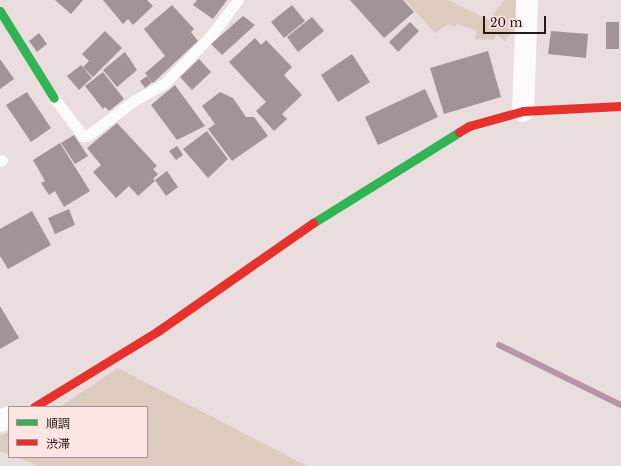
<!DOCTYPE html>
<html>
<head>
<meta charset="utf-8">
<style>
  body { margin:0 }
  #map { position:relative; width:621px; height:466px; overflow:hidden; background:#eadddd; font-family:"Libre Baskerville","Noto Sans JP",serif }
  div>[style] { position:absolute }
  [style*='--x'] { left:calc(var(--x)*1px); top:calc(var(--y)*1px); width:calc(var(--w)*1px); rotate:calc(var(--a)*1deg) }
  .green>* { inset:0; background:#decbc0 }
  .stream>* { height:6px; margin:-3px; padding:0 3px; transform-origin:3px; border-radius:3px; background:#b695a8 }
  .building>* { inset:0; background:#a29396 }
  .lane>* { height:11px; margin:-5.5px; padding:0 5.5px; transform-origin:5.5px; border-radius:5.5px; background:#fcfafa }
  .street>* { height:22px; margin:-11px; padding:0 11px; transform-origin:11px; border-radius:11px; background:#fcfafa }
  .fast>* { height:9px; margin:-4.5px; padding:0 4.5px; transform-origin:4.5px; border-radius:4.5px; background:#30b455 }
  .jam>* { height:9px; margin:-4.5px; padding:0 4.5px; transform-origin:4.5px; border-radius:4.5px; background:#e5322d }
  span { translate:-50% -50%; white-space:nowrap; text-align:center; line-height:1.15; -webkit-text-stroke:4px #fde5e4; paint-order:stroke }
  .legend { position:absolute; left:8px; top:406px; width:140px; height:52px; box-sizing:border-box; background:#fde5e4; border:1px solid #a59393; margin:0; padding:5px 7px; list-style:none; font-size:12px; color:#221919 }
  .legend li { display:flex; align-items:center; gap:8px; height:20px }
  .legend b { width:20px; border:1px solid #a59393 }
  .scale { position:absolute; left:483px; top:16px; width:63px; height:18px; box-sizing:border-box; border:2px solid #221919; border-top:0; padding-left:5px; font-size:12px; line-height:14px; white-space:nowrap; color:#221919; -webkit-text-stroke:3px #fde5e4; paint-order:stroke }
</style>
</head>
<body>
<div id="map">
  <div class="green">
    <i style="clip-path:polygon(405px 0,448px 0,489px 20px,504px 0,516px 0,519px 23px,505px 41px,497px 35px,493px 40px,475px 39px,477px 31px,457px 24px,455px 27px,449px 24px,435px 33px)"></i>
    <i style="clip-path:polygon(118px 368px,307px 466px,38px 466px,16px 457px,147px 457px,147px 407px,60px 407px)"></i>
    <i style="clip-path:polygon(9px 432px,9px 454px,0 451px,0 436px)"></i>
  </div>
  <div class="stream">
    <i style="--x:499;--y:345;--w:136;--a:26.2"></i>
  </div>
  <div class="building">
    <i style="clip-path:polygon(55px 0,83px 0,71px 14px)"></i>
    <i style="clip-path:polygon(103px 0,147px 0,153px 6px,133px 25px,128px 19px,123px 24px)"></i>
    <i style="clip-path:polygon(197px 0,227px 0,213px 19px,193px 5px)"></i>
    <i style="clip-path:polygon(350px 0,403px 0,414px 12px,384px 38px)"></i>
    <i style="clip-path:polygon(172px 5px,194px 29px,191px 32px,198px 41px,153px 83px,145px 73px,165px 56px,144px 29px)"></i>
    <i style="clip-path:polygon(292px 5px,305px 21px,284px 38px,271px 22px)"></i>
    <i style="clip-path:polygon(243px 16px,255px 25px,222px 55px,211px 44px)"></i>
    <i style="clip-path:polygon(312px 17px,324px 31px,298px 52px,287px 37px)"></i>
    <i style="clip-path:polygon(410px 22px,419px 31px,398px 52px,389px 42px)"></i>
    <i style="clip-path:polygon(606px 22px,619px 22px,619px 49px,606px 49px)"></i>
    <i style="clip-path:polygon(105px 31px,122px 48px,93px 77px,83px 67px,89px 61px,82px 54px)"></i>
    <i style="clip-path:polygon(551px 31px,588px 34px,586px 58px,548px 54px)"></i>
    <i style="clip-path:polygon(39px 33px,47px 44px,37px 52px,29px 41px)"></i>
    <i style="clip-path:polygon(255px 38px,261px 45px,266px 40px,292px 67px,284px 75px,302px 95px,282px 114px,287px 119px,274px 131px,256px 111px,266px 102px,229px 62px)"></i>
    <i style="clip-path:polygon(488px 51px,501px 97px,444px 114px,430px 68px)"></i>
    <i style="clip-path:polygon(125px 52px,137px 70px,117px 87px,103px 70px)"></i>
    <i style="clip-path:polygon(352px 54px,370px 82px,338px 102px,321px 75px)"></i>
    <i style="clip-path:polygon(0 59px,14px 79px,0 89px)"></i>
    <i style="clip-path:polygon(199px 59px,211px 72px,192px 90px,180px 77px)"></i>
    <i style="clip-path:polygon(81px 65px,92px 78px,79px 90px,67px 76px)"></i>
    <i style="clip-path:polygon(103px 72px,124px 99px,109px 111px,105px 107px,103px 109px,85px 86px)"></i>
    <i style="clip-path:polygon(147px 76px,152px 82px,145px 88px,140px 81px)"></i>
    <i style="clip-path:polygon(175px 85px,205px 126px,177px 140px,151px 105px)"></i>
    <i style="clip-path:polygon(425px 89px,438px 117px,378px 145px,365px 117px)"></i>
    <i style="clip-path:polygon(27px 92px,51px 128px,31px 142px,6px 105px)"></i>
    <i style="clip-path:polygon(220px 92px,233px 98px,246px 117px,254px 117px,268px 136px,232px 161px,208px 129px,215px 124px,202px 106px)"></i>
    <i style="clip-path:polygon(117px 123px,157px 166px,153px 169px,158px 174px,153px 179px,155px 181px,138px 196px,129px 186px,116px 198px,93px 172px,101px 165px,87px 148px)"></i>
    <i style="clip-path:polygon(207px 131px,228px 159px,208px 178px,183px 149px)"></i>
    <i style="clip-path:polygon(74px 135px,88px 156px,75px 164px,61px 143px)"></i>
    <i style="clip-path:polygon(60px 143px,90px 191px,64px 207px,55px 191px,49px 195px,41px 183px,45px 181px,33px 160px)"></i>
    <i style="clip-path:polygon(177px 146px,183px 155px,176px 160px,169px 151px)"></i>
    <i style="clip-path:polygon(167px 171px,178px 187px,166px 196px,155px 180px)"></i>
    <i style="clip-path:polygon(69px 209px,75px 225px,55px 234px,48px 218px)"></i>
    <i style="clip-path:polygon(32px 211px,51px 245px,8px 269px,0 256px,0 229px)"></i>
    <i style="clip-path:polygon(0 306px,19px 338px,0 349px)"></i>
  </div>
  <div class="lane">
    <i style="--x:54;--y:98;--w:48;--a:52.7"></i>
    <i style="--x:83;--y:136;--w:4;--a:0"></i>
    <i style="--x:87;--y:136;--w:60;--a:-36.9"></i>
    <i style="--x:135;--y:100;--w:33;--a:-29"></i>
    <i style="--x:164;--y:84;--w:71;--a:-46.1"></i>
    <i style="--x:213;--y:33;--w:41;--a:-52.9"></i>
    <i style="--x:0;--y:161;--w:2;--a:-27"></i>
  </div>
  <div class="street">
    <i style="--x:523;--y:111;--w:111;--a:-87.9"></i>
    <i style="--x:0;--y:421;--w:10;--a:-24"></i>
  </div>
  <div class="fast">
    <i style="--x:0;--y:11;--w:102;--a:58.2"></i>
    <i style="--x:313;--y:223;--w:172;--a:-31.9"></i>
  </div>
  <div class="jam">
    <i style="--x:459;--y:132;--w:12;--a:-31"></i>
    <i style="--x:469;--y:126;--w:56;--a:-15.5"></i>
    <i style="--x:523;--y:111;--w:98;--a:-2.9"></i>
    <i style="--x:34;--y:407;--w:145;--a:-31.5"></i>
    <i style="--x:158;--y:331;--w:189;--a:-34.9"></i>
  </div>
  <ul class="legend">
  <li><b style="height:5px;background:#30b455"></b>順調</li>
  <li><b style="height:5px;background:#e5322d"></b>渋滞</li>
  </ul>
  <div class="scale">20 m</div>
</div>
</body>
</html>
